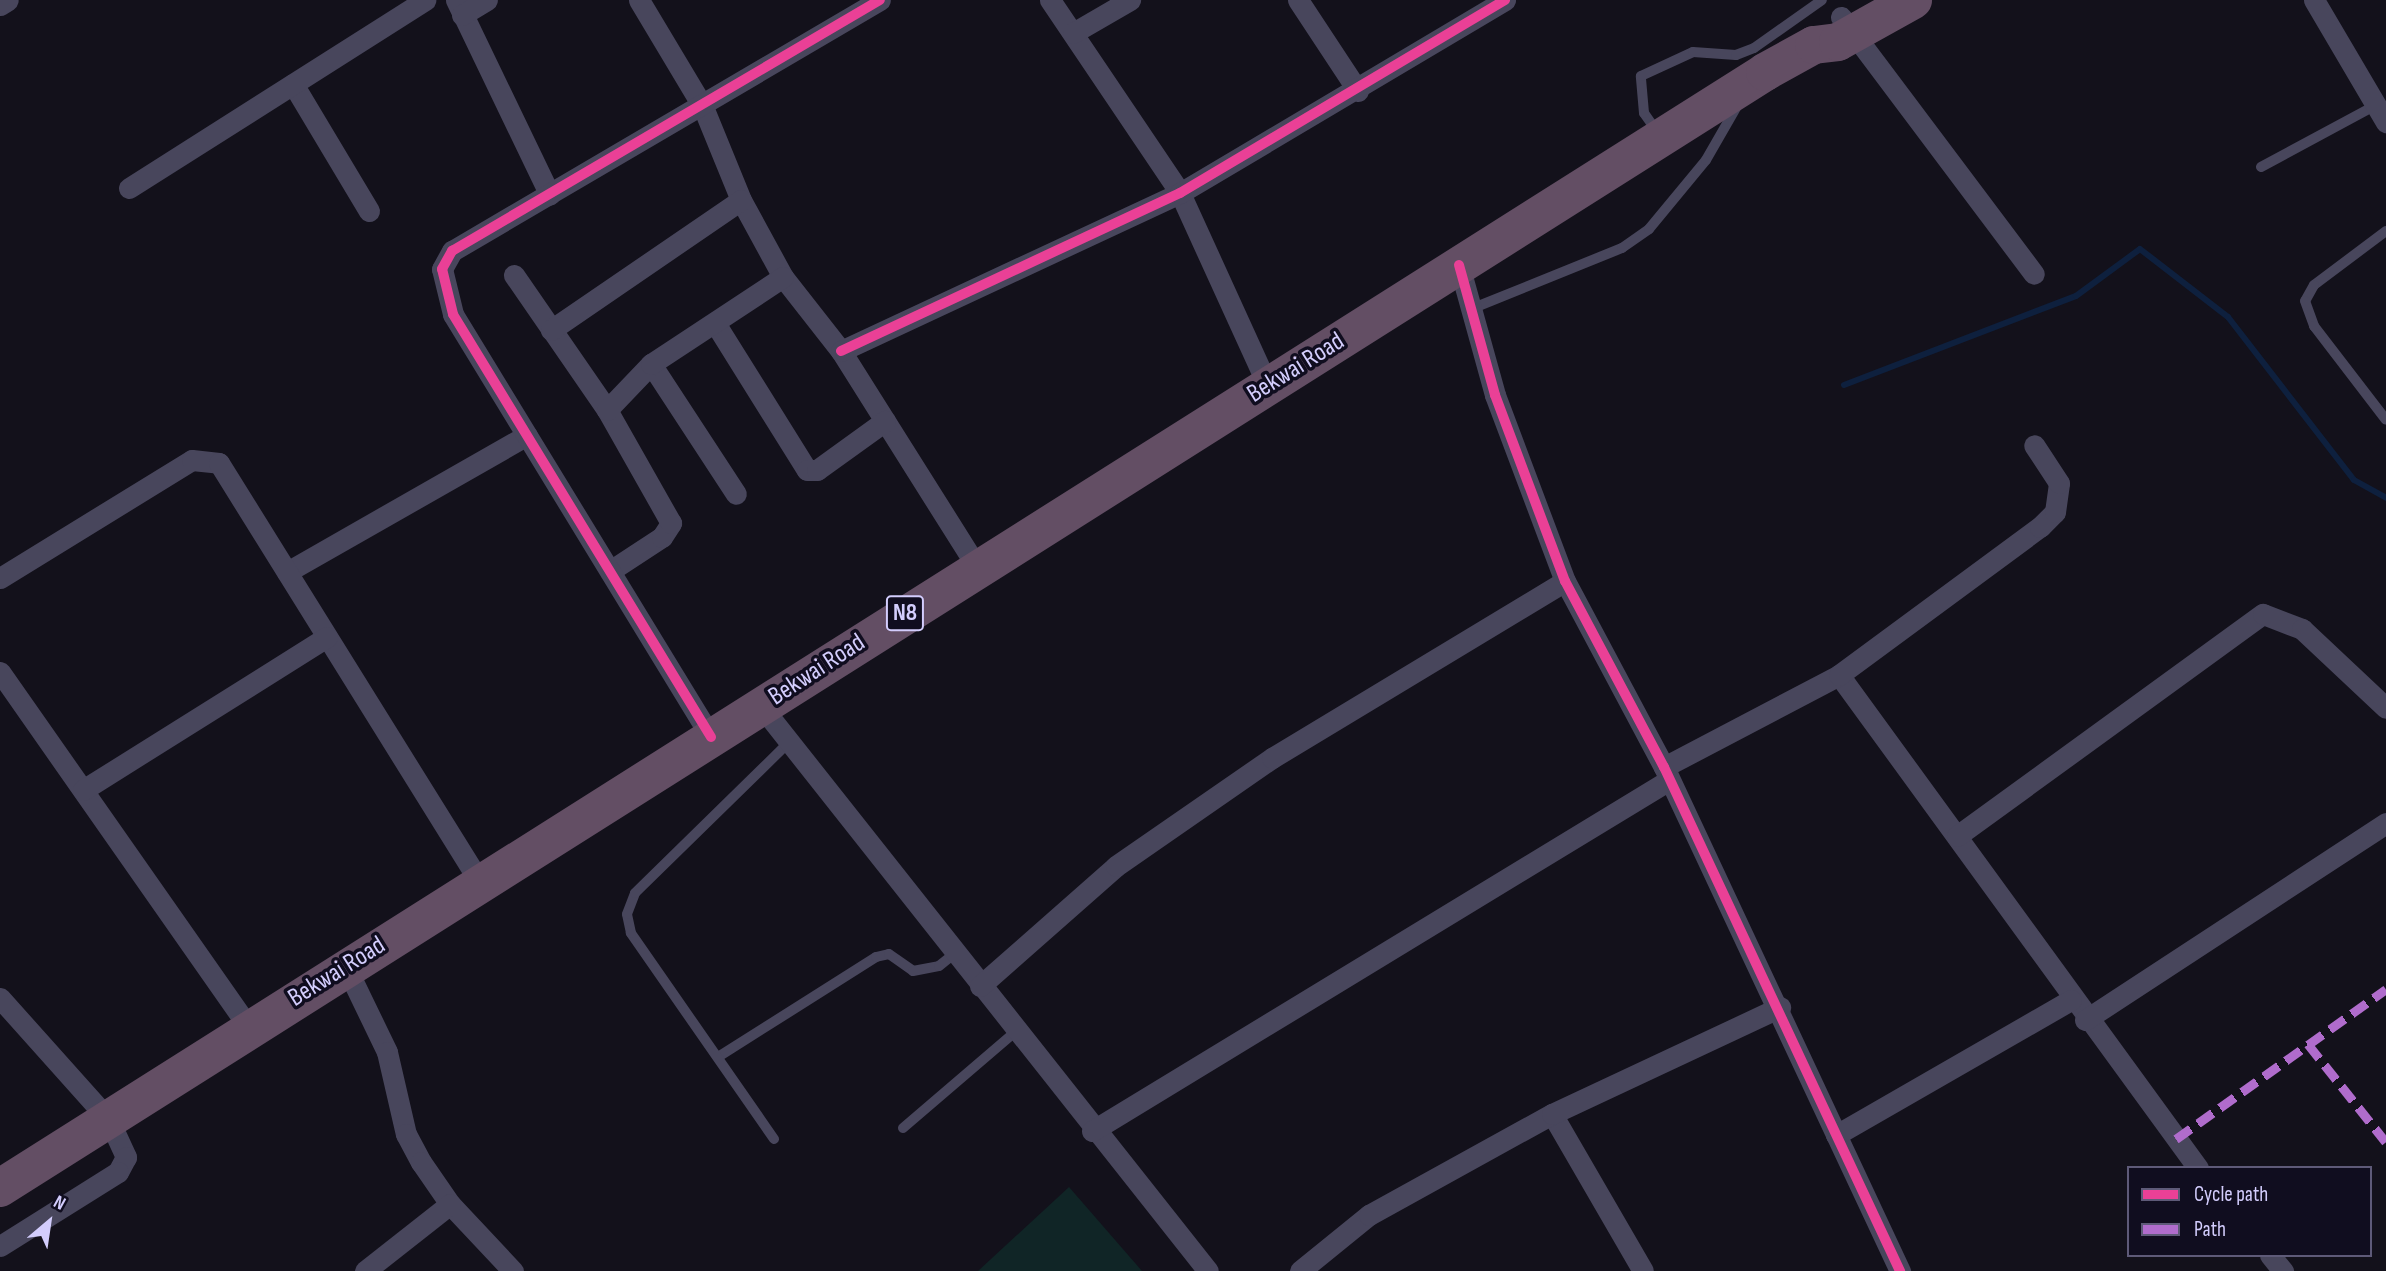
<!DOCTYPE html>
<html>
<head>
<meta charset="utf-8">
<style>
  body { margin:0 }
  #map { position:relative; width:2386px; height:1271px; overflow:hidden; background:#13111b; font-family:"Sofia Sans Condensed",sans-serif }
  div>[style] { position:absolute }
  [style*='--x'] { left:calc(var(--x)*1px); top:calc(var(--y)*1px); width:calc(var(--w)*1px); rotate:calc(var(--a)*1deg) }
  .green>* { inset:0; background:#102526 }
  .stream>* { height:6px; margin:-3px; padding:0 3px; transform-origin:3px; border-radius:3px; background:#0e203e }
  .lane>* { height:10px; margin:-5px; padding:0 5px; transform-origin:5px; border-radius:5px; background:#48465c }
  .street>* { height:21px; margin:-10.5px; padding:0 10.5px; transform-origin:10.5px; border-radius:10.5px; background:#48465c }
  .highway>* { height:38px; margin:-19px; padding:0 19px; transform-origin:19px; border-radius:19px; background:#634e64 }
  .quiet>* { height:9px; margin-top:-4.5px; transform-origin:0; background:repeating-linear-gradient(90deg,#b06ccc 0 18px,transparent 0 27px) }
  .cycleway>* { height:10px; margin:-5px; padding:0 5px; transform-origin:5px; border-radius:5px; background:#ea4096 }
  span { translate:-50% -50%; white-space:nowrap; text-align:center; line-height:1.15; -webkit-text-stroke:7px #100d1f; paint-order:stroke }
  .shield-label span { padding:2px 5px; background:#100d1f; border:2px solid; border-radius:5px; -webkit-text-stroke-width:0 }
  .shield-label { font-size:24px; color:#d3cdfd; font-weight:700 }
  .street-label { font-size:26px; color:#d3cdfd }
  .legend { position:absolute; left:2127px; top:1166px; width:245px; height:91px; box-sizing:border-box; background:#100d1f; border:2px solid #5e5a78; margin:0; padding:9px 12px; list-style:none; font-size:21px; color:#d3cdfd }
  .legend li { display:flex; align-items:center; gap:14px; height:35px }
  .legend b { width:35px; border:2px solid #5e5a78 }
  .north { position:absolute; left:14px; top:1187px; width:70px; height:70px; -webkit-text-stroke:5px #100d1f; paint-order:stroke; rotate:29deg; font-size:19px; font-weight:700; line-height:28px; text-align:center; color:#d3cdfd }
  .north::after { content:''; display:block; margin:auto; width:24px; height:32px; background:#d3cdfd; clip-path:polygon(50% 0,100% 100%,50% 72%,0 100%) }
</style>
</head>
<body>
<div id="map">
  <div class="green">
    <i style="clip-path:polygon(1069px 1187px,1142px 1271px,978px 1271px)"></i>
  </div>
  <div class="stream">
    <i style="--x:1844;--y:385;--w:248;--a:-21"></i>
    <i style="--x:2076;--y:296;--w:79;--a:-36.3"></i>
    <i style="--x:2140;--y:249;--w:111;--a:37.7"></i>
    <i style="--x:2228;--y:317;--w:206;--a:52.3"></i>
    <i style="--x:2354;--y:480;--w:37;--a:29"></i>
  </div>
  <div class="lane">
    <i style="--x:1658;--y:133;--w:24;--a:-125"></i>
    <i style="--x:1644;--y:113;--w:37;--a:-95"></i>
    <i style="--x:1641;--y:76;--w:57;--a:-24.8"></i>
    <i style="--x:1693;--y:52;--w:43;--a:4"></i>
    <i style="--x:1736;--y:55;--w:19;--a:-21"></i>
    <i style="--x:1754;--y:48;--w:83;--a:-35.2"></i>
    <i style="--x:2261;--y:167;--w:131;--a:-28.3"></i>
    <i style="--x:2386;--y:231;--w:90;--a:143.1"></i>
    <i style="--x:2314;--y:285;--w:18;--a:119"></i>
    <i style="--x:2305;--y:301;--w:27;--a:70"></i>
    <i style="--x:2314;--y:326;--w:118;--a:52.5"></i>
    <i style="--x:1471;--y:309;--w:163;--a:-22"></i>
    <i style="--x:1622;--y:248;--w:33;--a:-35"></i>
    <i style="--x:1649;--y:229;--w:89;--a:-50.4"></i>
    <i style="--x:1706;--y:160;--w:62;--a:-60.1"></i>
    <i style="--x:718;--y:1057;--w:187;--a:-32.3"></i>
    <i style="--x:876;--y:957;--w:13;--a:-13"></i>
    <i style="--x:889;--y:954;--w:29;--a:35"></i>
    <i style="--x:913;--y:971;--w:26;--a:-11"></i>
    <i style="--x:939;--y:966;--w:19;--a:-39"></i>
    <i style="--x:903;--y:1128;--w:148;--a:-40.6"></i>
    <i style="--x:774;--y:1139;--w:251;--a:-124.8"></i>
    <i style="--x:631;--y:933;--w:19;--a:-102"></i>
    <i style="--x:627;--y:914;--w:22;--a:-69"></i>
    <i style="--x:635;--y:893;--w:217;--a:-44.4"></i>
  </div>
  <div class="street">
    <i style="--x:456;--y:0;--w:216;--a:64.3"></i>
    <i style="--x:639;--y:0;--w:125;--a:59.1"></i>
    <i style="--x:703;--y:107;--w:100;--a:67.8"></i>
    <i style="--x:741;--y:200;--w:88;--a:61.4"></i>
    <i style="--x:783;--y:277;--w:94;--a:51.9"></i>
    <i style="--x:841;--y:351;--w:255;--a:57.8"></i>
    <i style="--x:1050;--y:0;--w:233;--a:56"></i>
    <i style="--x:1180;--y:193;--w:212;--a:65.5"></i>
    <i style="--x:1298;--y:0;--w:109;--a:56.6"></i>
    <i style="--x:2314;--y:0;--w:142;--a:59.5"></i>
    <i style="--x:0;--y:5;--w:9;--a:-32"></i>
    <i style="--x:462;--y:15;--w:29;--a:-31"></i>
    <i style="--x:1841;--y:17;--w:321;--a:53.1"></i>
    <i style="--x:1073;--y:33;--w:66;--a:-30.1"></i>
    <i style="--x:293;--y:84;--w:148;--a:59.1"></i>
    <i style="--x:129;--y:188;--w:351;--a:-32.4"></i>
    <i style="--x:1459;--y:265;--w:135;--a:74.5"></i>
    <i style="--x:1495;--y:395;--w:199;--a:69.4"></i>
    <i style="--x:1565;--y:581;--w:211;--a:62"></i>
    <i style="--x:1664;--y:767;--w:557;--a:64.91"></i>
    <i style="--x:514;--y:275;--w:164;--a:55.4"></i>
    <i style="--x:715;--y:323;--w:173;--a:58"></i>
    <i style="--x:807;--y:470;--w:10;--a:0"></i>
    <i style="--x:817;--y:470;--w:84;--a:-35.8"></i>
    <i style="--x:551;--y:330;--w:230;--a:-34.4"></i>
    <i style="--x:841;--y:351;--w:374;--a:-25"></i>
    <i style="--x:1180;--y:193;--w:378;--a:-30.7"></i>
    <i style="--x:651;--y:364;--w:155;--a:56.8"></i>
    <i style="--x:610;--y:571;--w:62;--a:-33.2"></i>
    <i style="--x:662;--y:537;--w:17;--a:-57"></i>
    <i style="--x:671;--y:523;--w:130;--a:-119.5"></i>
    <i style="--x:607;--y:410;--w:64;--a:-46.3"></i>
    <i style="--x:651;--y:364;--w:158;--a:-33.4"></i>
    <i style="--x:287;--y:572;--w:276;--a:-29.7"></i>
    <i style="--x:0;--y:578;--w:225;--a:-31.6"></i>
    <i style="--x:192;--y:460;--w:27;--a:6"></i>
    <i style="--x:219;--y:463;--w:494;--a:58.1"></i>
    <i style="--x:0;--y:672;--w:434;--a:55"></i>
    <i style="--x:1839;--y:675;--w:610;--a:53.94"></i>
    <i style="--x:761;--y:706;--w:720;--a:51.65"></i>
    <i style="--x:711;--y:737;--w:495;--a:-121.4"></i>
    <i style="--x:453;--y:314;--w:46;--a:-103.7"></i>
    <i style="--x:442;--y:269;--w:21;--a:-61"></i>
    <i style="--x:452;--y:251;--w:496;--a:-30.4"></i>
    <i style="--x:1664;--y:767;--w:198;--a:-27.7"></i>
    <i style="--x:1839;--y:675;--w:250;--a:-36.4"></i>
    <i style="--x:2040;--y:527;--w:21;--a:-45"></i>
    <i style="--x:2055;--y:512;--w:29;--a:-82"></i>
    <i style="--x:2059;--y:483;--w:45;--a:-123.3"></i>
    <i style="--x:83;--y:790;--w:288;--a:-32.1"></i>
    <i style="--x:1957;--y:836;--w:378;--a:-36"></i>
    <i style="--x:2263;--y:614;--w:42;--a:21"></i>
    <i style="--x:2302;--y:629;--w:115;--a:43.2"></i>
    <i style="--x:346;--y:967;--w:94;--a:64.2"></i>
    <i style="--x:387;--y:1052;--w:84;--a:77"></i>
    <i style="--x:406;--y:1134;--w:32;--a:62"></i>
    <i style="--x:421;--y:1162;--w:51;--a:55.4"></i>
    <i style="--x:450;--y:1204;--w:92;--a:46.8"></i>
    <i style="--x:980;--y:986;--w:181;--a:-41.4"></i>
    <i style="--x:1116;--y:866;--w:190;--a:-34.7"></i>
    <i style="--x:1272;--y:758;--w:342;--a:-31.1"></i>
    <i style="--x:0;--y:998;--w:164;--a:48.2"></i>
    <i style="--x:109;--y:1120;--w:41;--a:65.3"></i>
    <i style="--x:126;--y:1157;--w:17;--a:118"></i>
    <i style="--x:118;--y:1172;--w:139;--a:147.9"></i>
    <i style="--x:2085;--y:1020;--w:360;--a:-33.2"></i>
    <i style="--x:1552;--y:1114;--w:181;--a:59.9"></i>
    <i style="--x:1092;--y:1131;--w:675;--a:-31.31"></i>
    <i style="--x:1836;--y:1135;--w:271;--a:-29.9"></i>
    <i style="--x:2270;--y:1255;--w:21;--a:51"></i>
    <i style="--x:365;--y:1271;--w:108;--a:-38.2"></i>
    <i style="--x:1300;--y:1271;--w:89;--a:-39.1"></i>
    <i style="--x:1369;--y:1215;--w:209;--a:-28.9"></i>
    <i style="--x:1552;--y:1114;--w:252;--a:-25.1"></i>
  </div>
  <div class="highway">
    <i style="--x:0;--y:1188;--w:2088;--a:-32.3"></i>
    <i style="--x:1765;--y:72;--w:56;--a:-28.9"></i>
    <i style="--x:1814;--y:45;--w:24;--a:-7"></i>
    <i style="--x:1838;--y:42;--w:86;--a:-29.2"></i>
  </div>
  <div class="quiet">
    <i style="--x:2308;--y:1044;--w:125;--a:51.5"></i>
    <i style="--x:2176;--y:1139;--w:258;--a:-35.5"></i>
  </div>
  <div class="cycleway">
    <i style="--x:1459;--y:265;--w:135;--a:74.5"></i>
    <i style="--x:1495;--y:395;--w:199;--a:69.4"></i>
    <i style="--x:1565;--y:581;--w:211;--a:62"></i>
    <i style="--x:1664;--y:767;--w:557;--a:64.91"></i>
    <i style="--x:841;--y:351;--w:374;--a:-25"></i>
    <i style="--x:1180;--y:193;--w:378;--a:-30.7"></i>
    <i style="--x:711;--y:737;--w:495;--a:-121.4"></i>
    <i style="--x:453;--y:314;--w:46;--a:-103.7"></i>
    <i style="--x:442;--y:269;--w:21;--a:-61"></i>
    <i style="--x:452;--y:251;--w:496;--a:-30.4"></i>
  </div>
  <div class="shield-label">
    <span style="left:905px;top:613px">N8</span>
  </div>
  <div class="street-label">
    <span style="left:1296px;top:368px;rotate:-32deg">Bekwai Road</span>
    <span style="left:817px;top:670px;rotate:-33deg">Bekwai Road</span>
    <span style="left:337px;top:972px;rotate:-32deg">Bekwai Road</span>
  </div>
  <ul class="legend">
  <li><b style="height:9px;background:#ea4096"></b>Cycle path</li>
  <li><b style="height:9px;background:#b06ccc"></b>Path</li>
  </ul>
  <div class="north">N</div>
</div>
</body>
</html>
